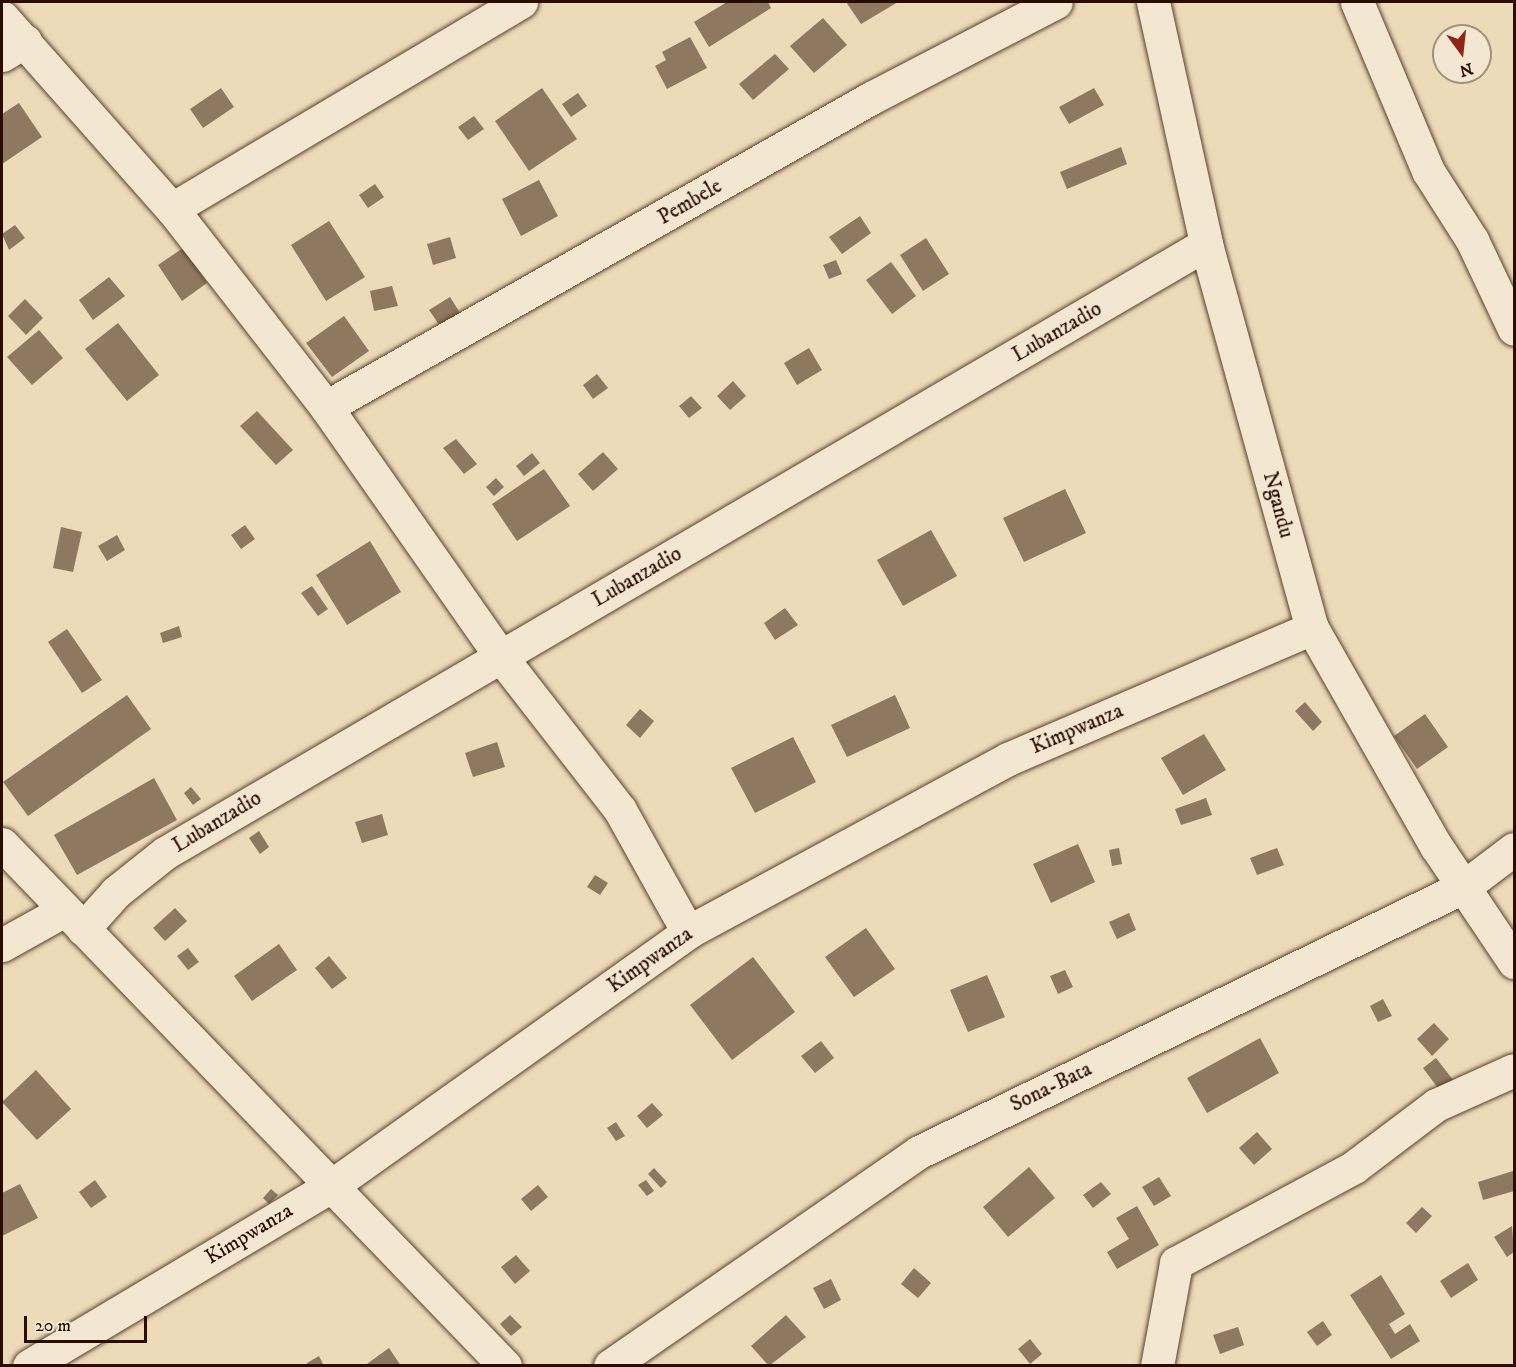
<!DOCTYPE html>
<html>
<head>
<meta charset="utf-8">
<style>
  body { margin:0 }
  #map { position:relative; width:1516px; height:1367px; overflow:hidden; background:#ecdab8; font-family:"IM FELL DW Pica",serif }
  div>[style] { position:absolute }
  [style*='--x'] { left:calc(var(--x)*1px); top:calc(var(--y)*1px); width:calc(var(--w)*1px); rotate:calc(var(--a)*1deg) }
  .building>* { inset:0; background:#8f7860 }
  .roads { filter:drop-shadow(0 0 2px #5a402e) drop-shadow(0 0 2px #5a402e) }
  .minor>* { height:33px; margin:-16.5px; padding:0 16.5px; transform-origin:16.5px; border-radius:16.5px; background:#f3e7d1 }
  span { translate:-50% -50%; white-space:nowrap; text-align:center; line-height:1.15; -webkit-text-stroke:4.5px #f3e7d1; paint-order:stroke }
  .street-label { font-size:21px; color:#2a0d00 }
  .frame { position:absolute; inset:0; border:3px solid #2a0d00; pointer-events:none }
  .north { position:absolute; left:1432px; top:24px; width:60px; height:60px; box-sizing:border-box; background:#f3e7d1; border:2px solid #a3907d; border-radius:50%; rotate:165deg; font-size:16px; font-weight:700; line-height:24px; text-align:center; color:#2a0d00 }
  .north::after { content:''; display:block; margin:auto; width:21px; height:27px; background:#8f2418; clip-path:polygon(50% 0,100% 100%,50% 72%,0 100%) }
  .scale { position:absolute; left:24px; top:1316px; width:123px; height:27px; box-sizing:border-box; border:3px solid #2a0d00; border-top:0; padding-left:8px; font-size:18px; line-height:21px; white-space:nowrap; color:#2a0d00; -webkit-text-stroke:4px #f3e7d1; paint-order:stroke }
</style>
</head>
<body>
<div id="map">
  <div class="building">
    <i style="clip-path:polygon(727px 2px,768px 2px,771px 8px,709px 47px,694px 22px)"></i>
    <i style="clip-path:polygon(846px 2px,898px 2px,861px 24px)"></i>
    <i style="clip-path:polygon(823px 18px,847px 45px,814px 73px,790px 46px)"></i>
    <i style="clip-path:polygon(690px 37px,707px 68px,667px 89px,655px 66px,666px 60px,662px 52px)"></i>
    <i style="clip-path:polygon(775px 54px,789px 69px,753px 100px,739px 84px)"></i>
    <i style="clip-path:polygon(221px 88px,234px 107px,203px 128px,190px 109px)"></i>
    <i style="clip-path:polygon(542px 88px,577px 139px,529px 171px,495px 121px)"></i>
    <i style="clip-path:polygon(1094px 88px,1104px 105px,1069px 124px,1059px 107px)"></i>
    <i style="clip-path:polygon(578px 93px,587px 106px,571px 117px,562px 104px)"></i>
    <i style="clip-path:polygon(19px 103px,42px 137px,2px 164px,2px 114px)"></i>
    <i style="clip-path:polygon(474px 116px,484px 129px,468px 140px,458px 127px)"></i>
    <i style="clip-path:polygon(1121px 147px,1127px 164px,1067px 189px,1060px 172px)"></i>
    <i style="clip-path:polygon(539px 180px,558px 216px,521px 236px,502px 199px)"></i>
    <i style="clip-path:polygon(375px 184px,384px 197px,368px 208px,359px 195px)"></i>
    <i style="clip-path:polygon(860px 216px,871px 233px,842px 254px,829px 237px)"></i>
    <i style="clip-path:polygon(329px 221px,365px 277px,326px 301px,291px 245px)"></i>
    <i style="clip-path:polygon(15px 225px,25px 238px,9px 250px,2px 234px)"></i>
    <i style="clip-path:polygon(450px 237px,456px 258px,433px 265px,427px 244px)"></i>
    <i style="clip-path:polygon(926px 238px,949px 274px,923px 291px,900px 255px)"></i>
    <i style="clip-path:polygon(183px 248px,207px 283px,182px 301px,158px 265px)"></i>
    <i style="clip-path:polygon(836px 260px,842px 274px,829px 279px,823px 265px)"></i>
    <i style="clip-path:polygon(891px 262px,916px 296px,892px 314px,866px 280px)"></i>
    <i style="clip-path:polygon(109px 277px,125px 296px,93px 320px,79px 300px)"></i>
    <i style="clip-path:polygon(392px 286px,398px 306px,374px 311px,370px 291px)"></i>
    <i style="clip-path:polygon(450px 297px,462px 316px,442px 329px,429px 310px)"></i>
    <i style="clip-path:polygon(25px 299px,43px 318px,26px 335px,8px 316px)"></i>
    <i style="clip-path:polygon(344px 316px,369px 351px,332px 377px,306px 343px)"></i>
    <i style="clip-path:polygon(118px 323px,159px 375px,127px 401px,85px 349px)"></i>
    <i style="clip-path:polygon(39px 330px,63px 358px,32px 385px,7px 357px)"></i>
    <i style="clip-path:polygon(809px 348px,822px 370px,797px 385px,784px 363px)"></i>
    <i style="clip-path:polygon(597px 374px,608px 388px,593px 399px,583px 385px)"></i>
    <i style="clip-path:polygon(733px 381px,746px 396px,730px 410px,717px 396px)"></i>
    <i style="clip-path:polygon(691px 396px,702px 408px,689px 418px,679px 406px)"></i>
    <i style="clip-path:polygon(257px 411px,293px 450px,276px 465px,240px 426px)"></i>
    <i style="clip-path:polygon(456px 439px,477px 464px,464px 474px,443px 448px)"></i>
    <i style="clip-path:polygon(603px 452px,618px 469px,593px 491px,578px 474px)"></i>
    <i style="clip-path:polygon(532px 453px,540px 463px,524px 476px,516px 466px)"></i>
    <i style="clip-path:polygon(544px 469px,570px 506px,517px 541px,492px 504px)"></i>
    <i style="clip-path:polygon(496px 478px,504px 487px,494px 496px,486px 487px)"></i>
    <i style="clip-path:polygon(1065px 489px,1086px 533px,1024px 562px,1003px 518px)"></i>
    <i style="clip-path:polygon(245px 525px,255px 539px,241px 549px,231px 535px)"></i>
    <i style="clip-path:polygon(61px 527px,82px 532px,73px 572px,53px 568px)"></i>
    <i style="clip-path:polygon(931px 530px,957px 576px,903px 606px,877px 560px)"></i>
    <i style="clip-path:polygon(117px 535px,125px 550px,107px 561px,98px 546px)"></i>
    <i style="clip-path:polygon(370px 541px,401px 592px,347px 625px,316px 575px)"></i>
    <i style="clip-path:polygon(312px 586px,328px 609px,318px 616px,301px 593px)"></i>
    <i style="clip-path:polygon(785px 608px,798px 625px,775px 640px,764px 623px)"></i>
    <i style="clip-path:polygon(179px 626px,182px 637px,163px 643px,160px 633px)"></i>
    <i style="clip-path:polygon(67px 629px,102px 680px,82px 693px,48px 642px)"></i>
    <i style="clip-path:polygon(127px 695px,151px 729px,28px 816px,3px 782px)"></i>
    <i style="clip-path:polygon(895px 695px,910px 728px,847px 757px,831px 725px)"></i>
    <i style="clip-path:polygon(1305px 702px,1322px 722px,1313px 731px,1295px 711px)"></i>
    <i style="clip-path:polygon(640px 709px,654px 721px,640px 738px,626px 725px)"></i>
    <i style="clip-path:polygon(1425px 714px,1448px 747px,1417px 769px,1394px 736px)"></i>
    <i style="clip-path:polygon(1204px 734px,1226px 770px,1183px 795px,1161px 758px)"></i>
    <i style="clip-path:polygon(793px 737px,816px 782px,755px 813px,731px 768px)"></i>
    <i style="clip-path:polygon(497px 742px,505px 767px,473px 777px,465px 753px)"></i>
    <i style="clip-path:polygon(154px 778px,177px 820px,77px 875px,54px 835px)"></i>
    <i style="clip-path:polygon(191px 787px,201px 799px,193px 805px,184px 793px)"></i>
    <i style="clip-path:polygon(1206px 798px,1212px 815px,1181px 825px,1175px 809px)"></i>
    <i style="clip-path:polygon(382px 814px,388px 835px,362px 843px,355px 822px)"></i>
    <i style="clip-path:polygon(259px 831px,269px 847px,260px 854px,249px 838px)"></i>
    <i style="clip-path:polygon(1078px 844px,1095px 882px,1051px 903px,1033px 864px)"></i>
    <i style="clip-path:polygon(1119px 848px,1122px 864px,1112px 866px,1109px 850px)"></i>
    <i style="clip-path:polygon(1277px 848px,1284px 865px,1257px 875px,1250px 858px)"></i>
    <i style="clip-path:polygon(595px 875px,608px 883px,600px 895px,587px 887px)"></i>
    <i style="clip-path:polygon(175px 908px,187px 921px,165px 941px,153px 928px)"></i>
    <i style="clip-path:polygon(1129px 913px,1136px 930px,1117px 939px,1109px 922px)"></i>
    <i style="clip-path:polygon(866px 928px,895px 969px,854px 997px,825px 957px)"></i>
    <i style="clip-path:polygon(279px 944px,297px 970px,252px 1001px,234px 976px)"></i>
    <i style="clip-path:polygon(188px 948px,199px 962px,188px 970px,177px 956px)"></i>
    <i style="clip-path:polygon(329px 956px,347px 978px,332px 989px,315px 968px)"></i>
    <i style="clip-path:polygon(753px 957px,795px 1012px,732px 1060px,690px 1005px)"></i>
    <i style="clip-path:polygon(1065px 970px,1073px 987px,1058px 994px,1050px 976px)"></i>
    <i style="clip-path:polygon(987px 975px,1005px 1017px,968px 1032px,950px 990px)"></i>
    <i style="clip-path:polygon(1383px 999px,1392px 1016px,1378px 1022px,1370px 1006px)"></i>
    <i style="clip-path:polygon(1434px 1023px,1449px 1039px,1432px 1056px,1417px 1039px)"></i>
    <i style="clip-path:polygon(1260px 1038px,1279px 1073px,1207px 1113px,1187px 1078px)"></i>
    <i style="clip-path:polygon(821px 1041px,834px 1058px,815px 1073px,801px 1056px)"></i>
    <i style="clip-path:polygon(1436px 1058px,1457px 1085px,1443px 1095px,1423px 1068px)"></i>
    <i style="clip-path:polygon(36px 1070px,71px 1109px,37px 1140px,2px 1102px)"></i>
    <i style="clip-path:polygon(652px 1103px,663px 1115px,647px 1128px,637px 1116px)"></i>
    <i style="clip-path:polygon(616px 1122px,625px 1136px,616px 1141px,607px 1128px)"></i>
    <i style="clip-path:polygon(1257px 1132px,1272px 1149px,1254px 1165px,1239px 1148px)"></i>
    <i style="clip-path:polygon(1029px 1167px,1055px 1198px,1008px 1237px,983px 1207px)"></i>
    <i style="clip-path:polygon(654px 1168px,667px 1182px,661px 1188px,648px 1174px)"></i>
    <i style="clip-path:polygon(1513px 1171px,1514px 1191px,1483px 1200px,1478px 1182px)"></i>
    <i style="clip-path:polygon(1159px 1177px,1171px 1196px,1154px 1206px,1142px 1187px)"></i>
    <i style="clip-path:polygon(95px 1180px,107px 1197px,91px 1208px,79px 1192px)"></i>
    <i style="clip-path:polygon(646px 1180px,654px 1191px,647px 1196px,638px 1185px)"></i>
    <i style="clip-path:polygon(1101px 1182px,1111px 1194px,1093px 1208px,1083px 1195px)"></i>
    <i style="clip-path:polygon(20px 1184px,38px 1218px,2px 1236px,2px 1193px)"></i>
    <i style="clip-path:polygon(538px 1185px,548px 1197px,531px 1211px,521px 1199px)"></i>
    <i style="clip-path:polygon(271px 1189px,278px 1195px,269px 1204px,263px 1198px)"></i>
    <i style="clip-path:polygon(1137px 1206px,1159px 1245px,1117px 1269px,1107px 1252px,1129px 1239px,1116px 1218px)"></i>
    <i style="clip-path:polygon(1422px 1207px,1432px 1216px,1416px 1233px,1406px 1223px)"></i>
    <i style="clip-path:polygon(1512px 1226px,1514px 1252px,1507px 1257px,1494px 1237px)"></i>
    <i style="clip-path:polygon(516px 1255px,530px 1271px,515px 1284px,501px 1267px)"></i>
    <i style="clip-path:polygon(1468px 1263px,1478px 1280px,1451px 1298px,1440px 1281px)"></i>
    <i style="clip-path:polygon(914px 1268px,931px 1283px,918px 1298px,901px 1284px)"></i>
    <i style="clip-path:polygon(1381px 1275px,1405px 1314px,1389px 1324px,1395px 1334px,1410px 1324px,1420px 1341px,1391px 1359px,1350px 1295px)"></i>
    <i style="clip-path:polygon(831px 1279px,841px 1300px,824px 1309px,813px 1288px)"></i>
    <i style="clip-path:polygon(510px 1315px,522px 1327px,511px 1336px,500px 1324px)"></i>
    <i style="clip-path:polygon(786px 1315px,806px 1337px,769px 1366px,751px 1346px)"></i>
    <i style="clip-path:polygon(1323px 1321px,1332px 1335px,1317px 1346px,1307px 1332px)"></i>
    <i style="clip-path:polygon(1238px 1327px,1244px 1345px,1220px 1354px,1213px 1335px)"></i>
    <i style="clip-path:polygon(1030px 1339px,1042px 1354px,1030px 1364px,1018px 1349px)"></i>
    <i style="clip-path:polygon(389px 1348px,401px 1366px,364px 1366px)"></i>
    <i style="clip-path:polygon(319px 1356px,324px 1366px,308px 1366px,307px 1363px)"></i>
  </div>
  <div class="roads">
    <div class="minor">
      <i style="--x:1153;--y:2;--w:248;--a:77.6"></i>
      <i style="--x:1206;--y:244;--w:398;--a:74.6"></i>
      <i style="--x:1312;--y:628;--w:251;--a:60.4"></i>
      <i style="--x:1436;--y:846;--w:140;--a:56.1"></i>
      <i style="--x:1357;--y:2;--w:183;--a:67.2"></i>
      <i style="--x:1428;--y:171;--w:82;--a:57.5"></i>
      <i style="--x:1472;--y:240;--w:98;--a:64.7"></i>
      <i style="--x:2;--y:17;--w:256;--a:48.5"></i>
      <i style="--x:172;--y:209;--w:251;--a:52.1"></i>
      <i style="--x:326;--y:407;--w:305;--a:55"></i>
      <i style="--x:501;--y:657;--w:194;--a:52.1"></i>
      <i style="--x:620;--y:810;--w:140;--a:60.9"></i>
      <i style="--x:2;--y:55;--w:27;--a:-31"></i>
      <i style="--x:172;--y:209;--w:406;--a:-30.7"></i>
      <i style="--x:326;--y:407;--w:627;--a:-29.55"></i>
      <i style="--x:871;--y:98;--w:208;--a:-27.4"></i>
      <i style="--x:2;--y:844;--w:725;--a:46.06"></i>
      <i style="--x:83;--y:929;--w:50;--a:-48.3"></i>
      <i style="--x:116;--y:892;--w:63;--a:-38.5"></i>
      <i style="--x:165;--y:853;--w:1206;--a:-30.33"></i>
      <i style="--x:2;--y:945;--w:68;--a:-29.2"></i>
      <i style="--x:29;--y:1366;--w:355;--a:-30.8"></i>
      <i style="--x:334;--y:1184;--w:435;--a:-35.4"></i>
      <i style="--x:688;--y:932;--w:364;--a:-28.4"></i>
      <i style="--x:1008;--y:759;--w:331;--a:-23.3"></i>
      <i style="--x:610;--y:1366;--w:376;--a:-34.7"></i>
      <i style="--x:919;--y:1152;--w:607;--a:-25.97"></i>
      <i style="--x:1465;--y:886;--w:61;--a:-37.1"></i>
      <i style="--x:1157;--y:1366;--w:105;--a:-79.5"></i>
      <i style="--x:1176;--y:1263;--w:202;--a:-28.3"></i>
      <i style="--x:1354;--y:1167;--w:103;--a:-37.1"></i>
      <i style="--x:1436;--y:1105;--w:85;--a:-24.2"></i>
    </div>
  </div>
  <div class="street-label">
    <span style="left:690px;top:202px;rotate:-30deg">Pembele</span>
    <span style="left:1057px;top:332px;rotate:-30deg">Lubanzadio</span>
    <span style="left:1278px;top:505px;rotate:75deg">Ngandu</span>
    <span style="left:637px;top:577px;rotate:-30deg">Lubanzadio</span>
    <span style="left:1077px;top:729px;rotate:-23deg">Kimpwanza</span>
    <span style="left:217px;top:822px;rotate:-31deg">Lubanzadio</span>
    <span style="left:650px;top:960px;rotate:-35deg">Kimpwanza</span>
    <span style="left:1051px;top:1087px;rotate:-26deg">Sona-Bata</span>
    <span style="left:249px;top:1234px;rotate:-31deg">Kimpwanza</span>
  </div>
  <div class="frame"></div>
  <div class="north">N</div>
  <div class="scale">20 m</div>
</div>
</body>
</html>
